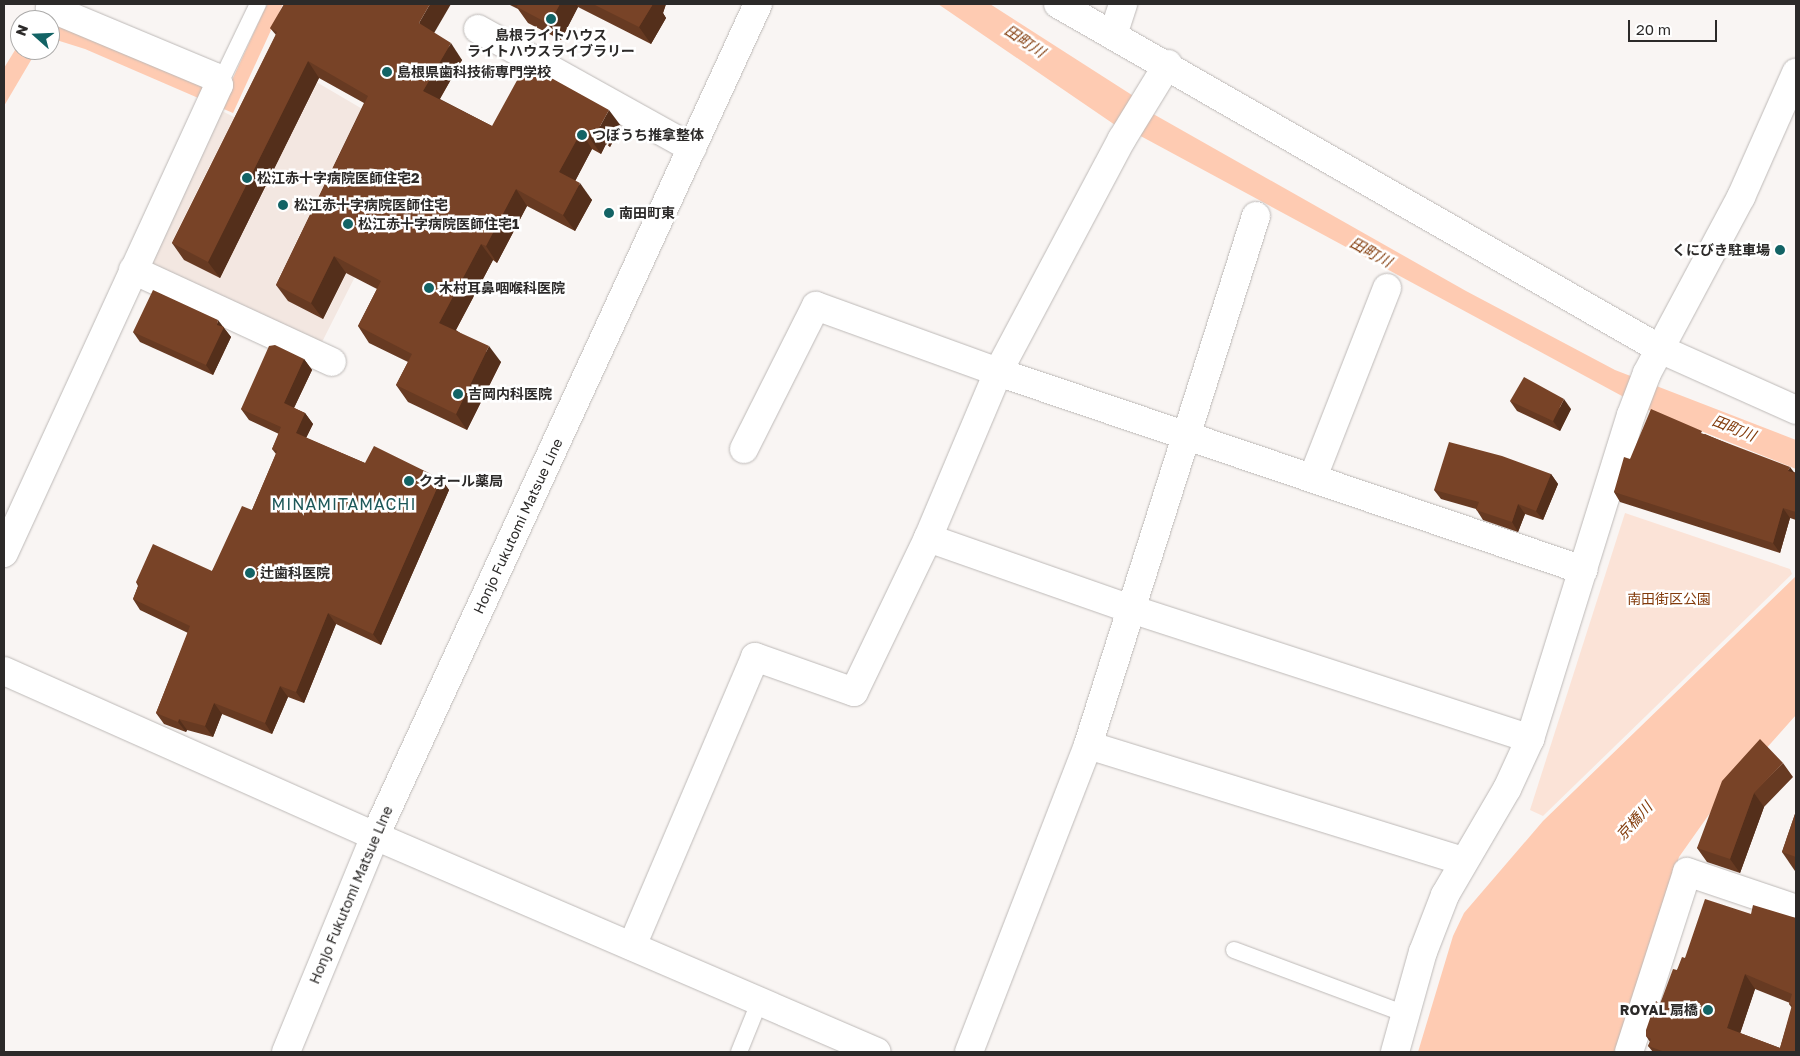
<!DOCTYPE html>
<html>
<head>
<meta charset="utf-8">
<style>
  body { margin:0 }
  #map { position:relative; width:1800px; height:1056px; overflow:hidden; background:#f9f5f3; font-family:"Golos Text","Noto Sans JP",sans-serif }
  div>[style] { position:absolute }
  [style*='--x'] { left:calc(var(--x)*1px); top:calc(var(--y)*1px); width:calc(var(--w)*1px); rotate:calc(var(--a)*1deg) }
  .built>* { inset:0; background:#f3e7e1 }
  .green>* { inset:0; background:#fbe3d7 }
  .water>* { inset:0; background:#fecbb2 }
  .roads { filter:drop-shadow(0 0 1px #bdb9b7) drop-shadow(0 0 1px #bdb9b7) }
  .service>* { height:16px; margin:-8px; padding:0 8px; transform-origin:8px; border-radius:8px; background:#fff }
  .minor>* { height:28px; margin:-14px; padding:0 14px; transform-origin:14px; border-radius:14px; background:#fff }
  .tertiary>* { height:28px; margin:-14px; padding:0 14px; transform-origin:14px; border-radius:14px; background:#fff }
  .secondary>* { height:28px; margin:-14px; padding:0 14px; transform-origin:14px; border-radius:14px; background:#fff }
  .wall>* { inset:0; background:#673a22 }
  .shaded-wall>* { inset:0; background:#542f1b }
  .building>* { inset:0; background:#784327 }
  .dots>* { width:14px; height:14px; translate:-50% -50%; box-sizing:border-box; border:2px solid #fff; border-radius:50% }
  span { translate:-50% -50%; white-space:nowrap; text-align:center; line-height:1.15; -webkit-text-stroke:5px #fff; paint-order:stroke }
  .poi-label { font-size:14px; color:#2c2a29; font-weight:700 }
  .left { translate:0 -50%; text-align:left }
  .right { translate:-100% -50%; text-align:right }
  .street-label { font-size:14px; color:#2c2a29 }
  .park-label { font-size:14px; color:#823a0a }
  .water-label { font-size:15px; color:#823b0b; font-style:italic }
  .quarter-label { font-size:16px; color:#1c5859; letter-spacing:1px }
  .frame { position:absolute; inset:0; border:5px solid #2c2a29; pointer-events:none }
  .north { position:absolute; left:10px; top:10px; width:50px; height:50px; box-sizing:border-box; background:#fff; border:1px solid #abaaa9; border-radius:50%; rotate:290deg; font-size:14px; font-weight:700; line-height:20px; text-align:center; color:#2c2a29 }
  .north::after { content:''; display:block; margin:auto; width:18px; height:22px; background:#136365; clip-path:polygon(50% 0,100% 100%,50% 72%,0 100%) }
  .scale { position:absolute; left:1628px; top:20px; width:89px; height:22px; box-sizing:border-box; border:2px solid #2c2a29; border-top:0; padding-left:6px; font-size:15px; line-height:18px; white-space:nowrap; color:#2c2a29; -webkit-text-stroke:4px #fff; paint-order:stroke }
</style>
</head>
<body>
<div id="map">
  <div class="built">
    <i style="clip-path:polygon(267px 53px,422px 144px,320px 346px,146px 265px,218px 109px,236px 118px)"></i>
  </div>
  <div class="green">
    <i style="clip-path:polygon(1625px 513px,1790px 569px,1792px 574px,1543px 816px,1530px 810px)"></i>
  </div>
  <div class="water">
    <i style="clip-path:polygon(267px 4px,283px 4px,233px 113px,85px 49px,50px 38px,50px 20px,34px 20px,44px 13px,227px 91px)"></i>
    <i style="clip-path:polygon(938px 4px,990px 4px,1135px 97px,1148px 111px,1466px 291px,1615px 370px,1796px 440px,1796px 469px,1646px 409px,1135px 133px,1118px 127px)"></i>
    <i style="clip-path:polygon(20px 42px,20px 50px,37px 50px,4px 106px,4px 68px)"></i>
    <i style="clip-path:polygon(1796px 576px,1796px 715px,1715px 806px,1679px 857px,1616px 1052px,1418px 1052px,1453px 936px,1464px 913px,1543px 821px)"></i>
  </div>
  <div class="roads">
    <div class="service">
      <i style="--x:219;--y:85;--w:90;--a:-64.3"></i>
      <i style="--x:1234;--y:950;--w:183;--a:20.5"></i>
      <i style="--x:739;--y:1052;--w:56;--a:-68"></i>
    </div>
    <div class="minor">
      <i style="--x:478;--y:29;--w:245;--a:29.1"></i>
      <i style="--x:1113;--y:35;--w:33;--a:-72"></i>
      <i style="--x:133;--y:270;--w:219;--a:24.8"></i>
      <i style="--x:1662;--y:350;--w:147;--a:24.1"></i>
      <i style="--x:744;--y:449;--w:160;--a:-63.3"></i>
      <i style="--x:816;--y:306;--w:194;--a:19.9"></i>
      <i style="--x:998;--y:372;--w:618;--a:18.7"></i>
      <i style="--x:1313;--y:477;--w:203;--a:-68.6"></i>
      <i style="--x:928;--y:538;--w:215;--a:19.3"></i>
      <i style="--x:1131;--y:609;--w:420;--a:18"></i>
      <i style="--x:4;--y:553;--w:515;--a:-65.33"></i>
      <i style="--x:219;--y:85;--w:9;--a:-117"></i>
      <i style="--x:215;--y:77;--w:179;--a:-157.3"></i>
      <i style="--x:1088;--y:745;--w:392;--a:17.2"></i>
      <i style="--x:632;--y:946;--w:314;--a:-66.9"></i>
      <i style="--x:755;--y:657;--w:105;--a:19.5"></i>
      <i style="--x:854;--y:692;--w:171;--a:-64.3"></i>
      <i style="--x:928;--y:538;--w:180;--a:-67.1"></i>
      <i style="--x:998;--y:372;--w:264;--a:-62"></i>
      <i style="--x:1122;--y:139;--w:88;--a:-58.5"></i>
      <i style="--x:969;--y:1052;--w:329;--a:-68.8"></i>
      <i style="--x:1088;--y:745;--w:555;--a:-72.38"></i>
      <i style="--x:1629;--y:1052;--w:189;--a:-72.1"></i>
      <i style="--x:1687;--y:872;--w:115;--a:18.7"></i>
    </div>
    <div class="tertiary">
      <i style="--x:1058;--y:4;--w:696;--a:29.81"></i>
      <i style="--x:4;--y:671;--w:406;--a:24"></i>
      <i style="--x:375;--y:836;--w:546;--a:23.28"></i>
      <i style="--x:1395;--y:1052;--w:104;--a:-74.4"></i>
      <i style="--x:1423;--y:952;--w:61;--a:-68.9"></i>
      <i style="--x:1445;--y:895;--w:123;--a:-59.7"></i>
      <i style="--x:1507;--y:789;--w:55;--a:-65.3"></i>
      <i style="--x:1530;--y:739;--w:339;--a:-72.7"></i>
      <i style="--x:1631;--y:415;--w:45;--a:-69.1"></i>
      <i style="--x:1647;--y:373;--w:200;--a:-61.9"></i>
      <i style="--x:1741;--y:197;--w:136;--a:-66.1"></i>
    </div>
    <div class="secondary">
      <i style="--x:286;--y:1052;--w:234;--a:-67.6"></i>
      <i style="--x:375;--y:836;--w:916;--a:-65.28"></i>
    </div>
  </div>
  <div class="wall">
    <i style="clip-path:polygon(508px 4px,666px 4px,663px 13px,666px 18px,651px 44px,578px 7px,561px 40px,528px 23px,518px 9px)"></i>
    <i style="clip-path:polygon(270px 28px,434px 33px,462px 60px,440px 99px,492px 126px,621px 126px,610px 147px,606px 144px,601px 154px,592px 149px,575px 181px,592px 200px,575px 231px,527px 206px,497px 263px,493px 260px,456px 330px,501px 362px,467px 430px,408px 402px,396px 385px,408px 362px,369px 343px,358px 326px,377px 289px,346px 273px,323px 319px,288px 301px,276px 285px,364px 103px,319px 78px,220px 278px,184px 260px,172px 243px,276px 35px)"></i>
    <i style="clip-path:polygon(223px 327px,231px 337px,213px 375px,140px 342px,133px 332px)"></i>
    <i style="clip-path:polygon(304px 359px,312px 370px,294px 408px,305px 413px,313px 424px,306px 438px,365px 463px,441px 479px,449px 490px,381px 645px,336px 624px,304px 703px,288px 697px,272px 734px,222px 714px,213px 737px,187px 730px,186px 732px,164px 724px,156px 713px,188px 633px,140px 610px,133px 599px,138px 586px,136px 582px,212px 571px,252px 510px,276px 454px,272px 449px,279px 434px,249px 420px,241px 409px)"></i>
    <i style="clip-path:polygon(1510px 401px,1571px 409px,1560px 431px,1517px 411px)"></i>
    <i style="clip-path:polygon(1705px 434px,1796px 473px,1796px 520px,1790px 518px,1780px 553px,1620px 502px,1614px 492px,1630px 459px)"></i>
    <i style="clip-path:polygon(1551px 474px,1558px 484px,1543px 520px,1525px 514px,1518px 532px,1483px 520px,1476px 509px,1441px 499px,1434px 490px)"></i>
    <i style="clip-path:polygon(1783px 763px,1793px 777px,1764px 807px,1740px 873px,1707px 862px,1697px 848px)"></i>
    <i style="clip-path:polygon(1796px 811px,1796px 871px,1795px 871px,1782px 852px)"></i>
    <i style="clip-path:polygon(evenodd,1751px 914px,1796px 918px,1796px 1052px,1653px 1052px,1648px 1046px,1650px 1042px,1646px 1036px,1660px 1004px,1677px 970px,1685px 958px,1751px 914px,1755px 989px,1790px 1003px,1789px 1004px,1792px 1008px,1780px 1048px,1740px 1033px,1755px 989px)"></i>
  </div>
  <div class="shaded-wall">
    <i style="clip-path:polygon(430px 4px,451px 4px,430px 40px,419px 23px)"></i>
    <i style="clip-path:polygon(560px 4px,576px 4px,578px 7px,561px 40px,549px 24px)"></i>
    <i style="clip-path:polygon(653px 4px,666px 4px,663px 13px,666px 18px,651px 44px,639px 27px)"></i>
    <i style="clip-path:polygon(451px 43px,462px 60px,435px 107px,423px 91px)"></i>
    <i style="clip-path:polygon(308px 61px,319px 78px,220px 278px,208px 262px)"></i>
    <i style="clip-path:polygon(609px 110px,621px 126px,610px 147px,598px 130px)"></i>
    <i style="clip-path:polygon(594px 128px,606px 144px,601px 154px,589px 137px)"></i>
    <i style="clip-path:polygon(581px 132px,592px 149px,571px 189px,559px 172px)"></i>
    <i style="clip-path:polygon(580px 183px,592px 200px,575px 231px,563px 215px)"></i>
    <i style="clip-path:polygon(516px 189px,527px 206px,497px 263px,486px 246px)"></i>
    <i style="clip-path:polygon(481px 244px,493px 260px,451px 339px,439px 323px)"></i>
    <i style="clip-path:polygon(334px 256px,346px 273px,323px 319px,311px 303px)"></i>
    <i style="clip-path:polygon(218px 320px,231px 337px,213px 375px,206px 365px)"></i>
    <i style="clip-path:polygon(489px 346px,501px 362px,467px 430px,456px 414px)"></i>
    <i style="clip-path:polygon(304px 359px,312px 370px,291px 414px,284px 403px)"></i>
    <i style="clip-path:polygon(1564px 399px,1571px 409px,1560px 431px,1553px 421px)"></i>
    <i style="clip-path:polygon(305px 413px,313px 424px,303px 444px,296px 433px)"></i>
    <i style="clip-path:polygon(1790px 467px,1796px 475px,1788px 471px)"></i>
    <i style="clip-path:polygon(1551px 474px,1558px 484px,1543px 520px,1536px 511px)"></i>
    <i style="clip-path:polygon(441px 479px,449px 490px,381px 645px,373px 634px)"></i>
    <i style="clip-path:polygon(1518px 504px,1525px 514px,1518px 532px,1512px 522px)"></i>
    <i style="clip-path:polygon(1783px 508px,1790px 518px,1780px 553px,1773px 543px)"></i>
    <i style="clip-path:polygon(328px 613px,336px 624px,304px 703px,296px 692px)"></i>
    <i style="clip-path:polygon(280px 686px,288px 697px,272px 734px,265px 723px)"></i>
    <i style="clip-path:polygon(214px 703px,222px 714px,213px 737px,205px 726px)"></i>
    <i style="clip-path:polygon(179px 719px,187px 730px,186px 732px,178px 722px)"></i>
    <i style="clip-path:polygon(1754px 793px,1764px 807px,1740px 873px,1730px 859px)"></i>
    <i style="clip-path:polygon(1745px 974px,1755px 989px,1737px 1043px,1727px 1028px)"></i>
  </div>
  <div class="building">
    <i style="clip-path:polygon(284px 4px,430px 4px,419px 23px,451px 43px,423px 91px,492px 126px,526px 64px,609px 110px,598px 130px,594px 128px,589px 137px,581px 132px,559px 172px,580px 183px,563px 215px,516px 189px,486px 246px,481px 244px,439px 323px,489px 346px,456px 414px,396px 385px,412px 354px,358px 326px,381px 281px,334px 256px,311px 303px,276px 285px,368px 96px,308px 61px,208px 262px,172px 243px,277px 32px,270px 28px)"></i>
    <i style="clip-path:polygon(518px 4px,560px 4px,549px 24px,517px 7px)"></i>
    <i style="clip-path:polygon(593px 4px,653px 4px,639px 27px)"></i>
    <i style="clip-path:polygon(153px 290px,218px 320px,217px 325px,224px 327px,206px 365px,133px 332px)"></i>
    <i style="clip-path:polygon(275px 345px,304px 359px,284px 403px,305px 413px,296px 433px,365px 463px,374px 446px,441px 479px,373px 634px,328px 613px,296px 692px,280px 686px,265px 723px,214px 703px,205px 726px,179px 719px,178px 722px,156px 713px,190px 626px,133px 599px,139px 584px,136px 582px,153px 544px,212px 571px,242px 506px,252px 510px,277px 451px,272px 449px,281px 427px,241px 409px,269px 346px)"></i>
    <i style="clip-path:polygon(1524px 377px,1564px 399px,1553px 421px,1510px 401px)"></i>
    <i style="clip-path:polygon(1651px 409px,1702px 431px,1701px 433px,1790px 467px,1788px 471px,1796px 473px,1796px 512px,1783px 508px,1773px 543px,1614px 492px,1624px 457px,1630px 459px)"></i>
    <i style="clip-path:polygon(1449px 442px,1502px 456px,1551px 474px,1536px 511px,1518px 504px,1512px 522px,1476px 510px,1479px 502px,1434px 490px)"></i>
    <i style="clip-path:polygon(1760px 739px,1783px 763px,1754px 793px,1730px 859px,1697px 848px,1722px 781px)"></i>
    <i style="clip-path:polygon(1796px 811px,1796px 857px,1782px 852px)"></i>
    <i style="clip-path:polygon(evenodd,1705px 899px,1751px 914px,1753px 905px,1796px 918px,1796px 1052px,1665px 1052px,1648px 1046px,1651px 1039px,1646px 1036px,1646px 1030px,1656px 1001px,1660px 1004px,1673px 969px,1677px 970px,1682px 957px,1685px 958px,1705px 899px,1745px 974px,1792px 994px,1789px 1004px,1792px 1005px,1780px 1048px,1727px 1028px,1745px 974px)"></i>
  </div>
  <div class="dots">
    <i style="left:551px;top:19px;background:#136365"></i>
    <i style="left:387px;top:72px;background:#136365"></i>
    <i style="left:582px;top:135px;background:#136365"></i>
    <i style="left:247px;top:178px;background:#136365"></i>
    <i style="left:283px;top:205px;background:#136365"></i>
    <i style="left:609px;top:213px;background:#136365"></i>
    <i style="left:348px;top:224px;background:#136365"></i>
    <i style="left:1780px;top:250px;background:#136365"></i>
    <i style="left:429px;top:288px;background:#136365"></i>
    <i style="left:458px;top:394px;background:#136365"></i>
    <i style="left:409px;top:481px;background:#136365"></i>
    <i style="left:250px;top:573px;background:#136365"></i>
    <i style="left:1708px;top:1010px;background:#136365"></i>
  </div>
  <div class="poi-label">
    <span style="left:551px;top:43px">島根ライトハウス<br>ライトハウスライブラリー</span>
    <span class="left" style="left:397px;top:72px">島根県歯科技術専門学校</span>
    <span class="left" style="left:592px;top:135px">つぼうち推拿整体</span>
    <span class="left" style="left:257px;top:178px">松江赤十字病院医師住宅2</span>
    <span class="left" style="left:294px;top:205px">松江赤十字病院医師住宅</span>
    <span class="left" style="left:619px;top:213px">南田町東</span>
    <span class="left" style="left:358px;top:224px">松江赤十字病院医師住宅1</span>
    <span class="right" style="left:1770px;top:250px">くにびき駐車場</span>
    <span class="left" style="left:439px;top:288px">木村耳鼻咽喉科医院</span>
    <span class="left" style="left:468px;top:394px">吉岡内科医院</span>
    <span class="left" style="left:419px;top:481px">クオール薬局</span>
    <span class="left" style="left:260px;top:573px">辻歯科医院</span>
    <span class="right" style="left:1698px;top:1010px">ROYAL 扇橋</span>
  </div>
  <div class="street-label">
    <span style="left:518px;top:526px;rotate:-65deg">Honjo Fukutomi Matsue Line</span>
    <span style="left:351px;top:895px;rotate:-67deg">Honjo Fukutomi Matsue Line</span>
  </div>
  <div class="park-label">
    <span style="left:1669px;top:599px">南田街区公園</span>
  </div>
  <div class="water-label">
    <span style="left:1025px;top:41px;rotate:34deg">田町川</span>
    <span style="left:1371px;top:252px;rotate:29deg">田町川</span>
    <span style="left:1734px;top:428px;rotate:22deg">田町川</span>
    <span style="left:1634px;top:821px;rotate:-48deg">京橋川</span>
  </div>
  <div class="quarter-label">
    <span style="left:344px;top:504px">MINAMITAMACHI</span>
  </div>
  <div class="frame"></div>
  <div class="north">N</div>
  <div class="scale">20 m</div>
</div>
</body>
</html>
